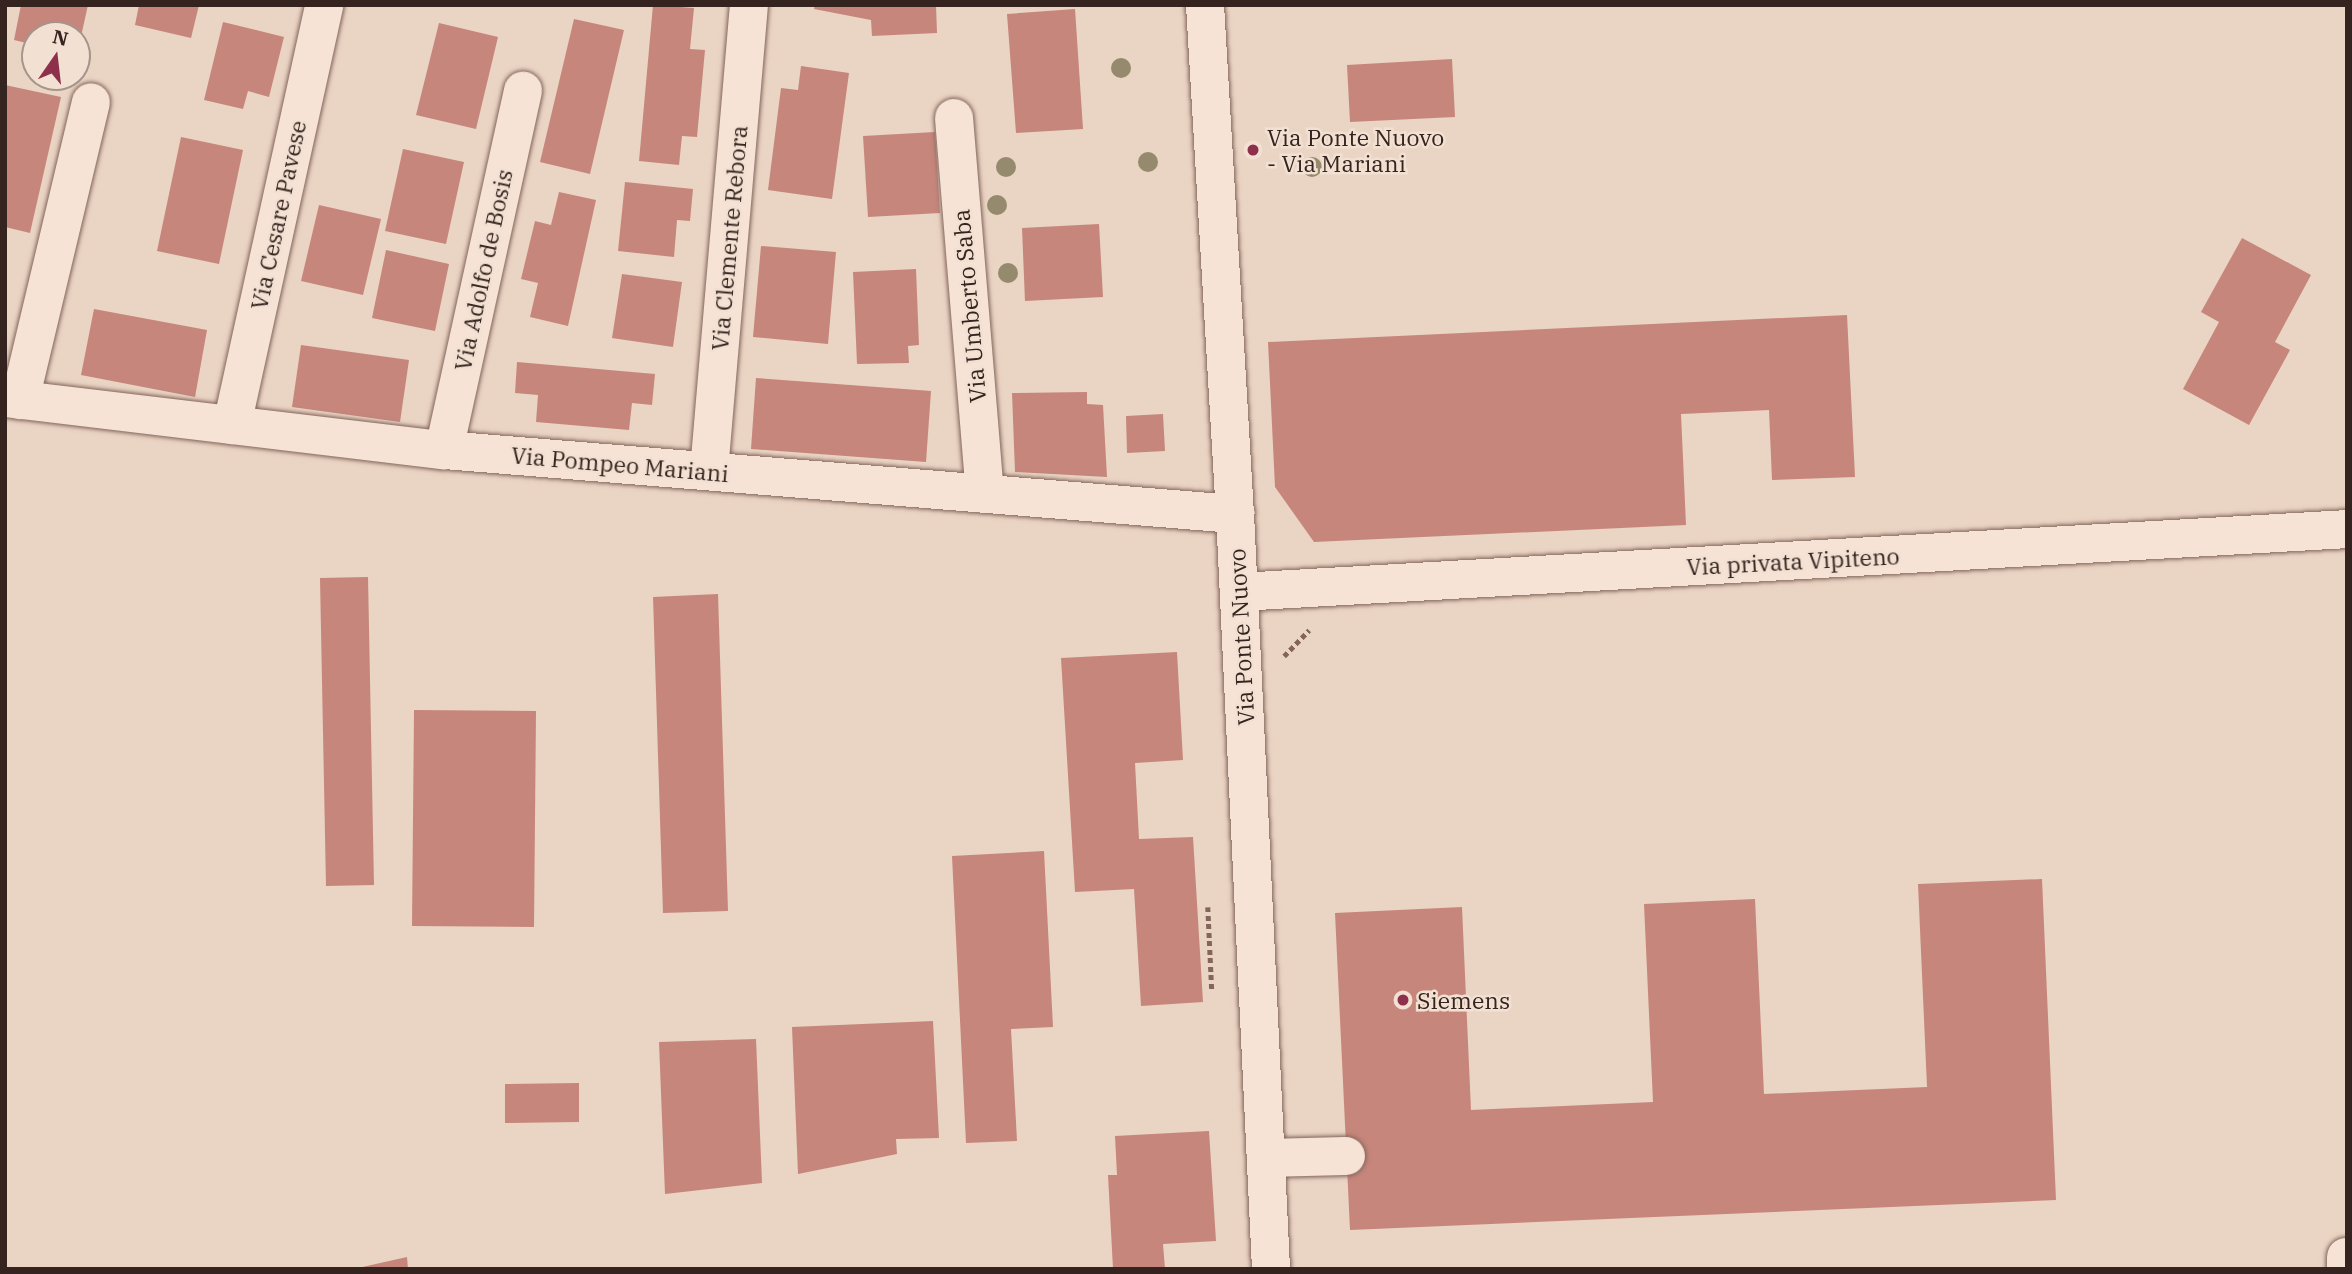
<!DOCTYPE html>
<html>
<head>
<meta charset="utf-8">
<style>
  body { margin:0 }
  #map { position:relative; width:2352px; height:1274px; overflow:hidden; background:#ead4c3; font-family:"IBM Plex Serif",serif }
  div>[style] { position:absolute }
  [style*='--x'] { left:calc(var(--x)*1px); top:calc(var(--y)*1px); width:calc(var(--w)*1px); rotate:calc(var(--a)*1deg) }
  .building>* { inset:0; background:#c6867c }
  .path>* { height:4.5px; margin-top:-2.25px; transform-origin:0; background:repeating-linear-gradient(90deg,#83655b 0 5px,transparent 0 8.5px) }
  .roads { filter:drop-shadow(0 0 2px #83655b) drop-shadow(0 0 2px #83655b) }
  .minor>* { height:38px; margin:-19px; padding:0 19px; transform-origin:19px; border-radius:19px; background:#f6e3d6 }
  .trees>* { width:20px; height:20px; margin:-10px; border-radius:50%; background:#958a6d }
  .dots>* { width:19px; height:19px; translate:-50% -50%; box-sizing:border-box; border:4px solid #f2e0d2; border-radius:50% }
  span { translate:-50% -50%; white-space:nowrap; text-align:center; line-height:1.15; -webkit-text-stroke:5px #f2e0d2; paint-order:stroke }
  .poi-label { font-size:23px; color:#34231e }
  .left { translate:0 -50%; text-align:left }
  .street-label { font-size:23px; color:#34231e }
  .frame { position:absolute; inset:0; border:7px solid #34231e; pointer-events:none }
  .north { position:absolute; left:21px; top:21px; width:70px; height:70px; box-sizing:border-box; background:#f2e0d2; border:2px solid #a6948a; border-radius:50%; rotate:14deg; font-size:19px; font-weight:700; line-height:28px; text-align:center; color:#34231e }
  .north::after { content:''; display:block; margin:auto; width:24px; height:32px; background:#8e304b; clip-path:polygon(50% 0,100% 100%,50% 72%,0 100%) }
</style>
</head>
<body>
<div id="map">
  <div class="building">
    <i style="clip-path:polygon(21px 5px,88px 5px,78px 50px,77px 35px,35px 35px,35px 45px,14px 40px)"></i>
    <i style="clip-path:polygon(139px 5px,199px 5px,191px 38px,135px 25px)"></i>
    <i style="clip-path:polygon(653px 5px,694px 8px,690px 49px,705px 50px,697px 137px,682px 136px,679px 165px,639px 161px)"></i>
    <i style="clip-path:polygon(815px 5px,936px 5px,937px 33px,872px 36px,871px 20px,814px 9px)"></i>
    <i style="clip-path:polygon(1075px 9px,1083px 129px,1016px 133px,1007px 14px)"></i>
    <i style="clip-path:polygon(574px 19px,624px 30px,590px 174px,540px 162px)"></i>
    <i style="clip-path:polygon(223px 22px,284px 37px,269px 97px,248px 91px,243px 109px,204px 100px)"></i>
    <i style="clip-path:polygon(439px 23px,498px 37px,476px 129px,416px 115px)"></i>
    <i style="clip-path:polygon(1452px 59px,1455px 117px,1350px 122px,1347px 65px)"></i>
    <i style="clip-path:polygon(801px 66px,849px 73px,832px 199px,768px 190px,781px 88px,798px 90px)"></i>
    <i style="clip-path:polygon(5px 85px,61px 97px,30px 233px,5px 227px)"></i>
    <i style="clip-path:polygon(935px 132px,940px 213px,868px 217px,863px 136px)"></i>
    <i style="clip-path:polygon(181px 137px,243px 150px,219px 264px,157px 251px)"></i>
    <i style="clip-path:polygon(403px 149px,464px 162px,446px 244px,385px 231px)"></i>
    <i style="clip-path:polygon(625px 182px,693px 189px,690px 221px,677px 220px,674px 257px,618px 251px)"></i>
    <i style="clip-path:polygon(559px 192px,596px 200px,568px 326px,530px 317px,538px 283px,521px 279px,535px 221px,551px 225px)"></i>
    <i style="clip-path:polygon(319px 205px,381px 219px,363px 295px,301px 281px)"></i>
    <i style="clip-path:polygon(1099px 224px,1103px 297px,1025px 301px,1022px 228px)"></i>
    <i style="clip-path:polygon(2242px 238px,2311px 275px,2275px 342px,2290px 350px,2249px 425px,2183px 389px,2219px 322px,2201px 312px)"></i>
    <i style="clip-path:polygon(761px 246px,836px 252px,828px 344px,753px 337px)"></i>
    <i style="clip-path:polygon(386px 250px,449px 264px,435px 331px,372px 318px)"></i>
    <i style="clip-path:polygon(916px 269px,919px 345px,908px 346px,909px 363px,857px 364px,853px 272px)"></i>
    <i style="clip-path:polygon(622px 274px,682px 282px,673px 347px,612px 338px)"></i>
    <i style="clip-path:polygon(94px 309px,207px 330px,195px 397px,81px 375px)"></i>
    <i style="clip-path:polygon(1847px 315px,1855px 477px,1772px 480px,1769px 410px,1681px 414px,1686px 525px,1314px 542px,1275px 487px,1268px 342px)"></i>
    <i style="clip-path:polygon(301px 345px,409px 360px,400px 422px,292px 407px)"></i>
    <i style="clip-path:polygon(517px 362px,655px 374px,652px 405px,632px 403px,629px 430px,536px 422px,538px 395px,515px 393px)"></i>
    <i style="clip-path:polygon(756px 378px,931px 391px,926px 462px,751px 449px)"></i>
    <i style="clip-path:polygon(1087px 392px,1087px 404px,1103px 405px,1107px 477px,1015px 472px,1012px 393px)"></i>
    <i style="clip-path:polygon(1163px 414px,1165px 451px,1127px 453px,1126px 416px)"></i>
    <i style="clip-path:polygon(368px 577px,374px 885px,326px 886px,320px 578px)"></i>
    <i style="clip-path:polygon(718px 594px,728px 911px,663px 913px,653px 597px)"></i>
    <i style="clip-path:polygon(1177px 652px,1183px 760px,1135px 763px,1139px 839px,1193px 837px,1203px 1002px,1141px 1006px,1134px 889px,1075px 892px,1061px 658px)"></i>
    <i style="clip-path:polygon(414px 710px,536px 711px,534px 927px,412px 926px)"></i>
    <i style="clip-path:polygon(1044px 851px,1053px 1027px,1011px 1029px,1017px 1141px,966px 1143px,952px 856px)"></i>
    <i style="clip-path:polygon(2042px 879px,2056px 1200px,1350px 1230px,1335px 913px,1462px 907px,1471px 1110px,1653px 1102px,1644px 904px,1755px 899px,1764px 1094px,1927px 1087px,1918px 884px)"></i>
    <i style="clip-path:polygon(933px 1021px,939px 1138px,896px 1139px,897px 1154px,798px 1174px,792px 1027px)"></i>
    <i style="clip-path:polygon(756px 1039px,762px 1183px,665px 1194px,659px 1042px)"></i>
    <i style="clip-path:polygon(579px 1083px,579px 1122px,505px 1123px,505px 1084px)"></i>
    <i style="clip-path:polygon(1209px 1131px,1216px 1241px,1163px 1244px,1165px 1269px,1113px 1269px,1108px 1175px,1117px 1175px,1115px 1136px)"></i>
    <i style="clip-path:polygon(407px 1257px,408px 1269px,358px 1269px,358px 1268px)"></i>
  </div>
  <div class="path">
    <i style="--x:1284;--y:656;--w:36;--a:-46"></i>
    <i style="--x:1208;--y:907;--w:84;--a:87.3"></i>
  </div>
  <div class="roads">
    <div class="minor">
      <i style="--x:1205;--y:5;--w:510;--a:86.63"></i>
      <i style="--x:1235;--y:514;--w:756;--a:87.27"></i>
      <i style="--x:954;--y:118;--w:377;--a:85.3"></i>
      <i style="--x:5;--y:398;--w:442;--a:6.8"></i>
      <i style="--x:444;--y:450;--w:794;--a:4.63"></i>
      <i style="--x:20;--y:400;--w:306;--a:-76.6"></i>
      <i style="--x:232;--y:425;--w:430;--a:-77.6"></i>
      <i style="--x:444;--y:450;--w:368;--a:-77.6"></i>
      <i style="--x:709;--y:471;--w:468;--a:-85.1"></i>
      <i style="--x:1239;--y:592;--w:1110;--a:-3.25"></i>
      <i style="--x:1266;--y:1158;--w:80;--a:-1.4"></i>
      <i style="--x:2346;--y:1257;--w:12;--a:90"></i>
    </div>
  </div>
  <div class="trees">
    <i style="left:1121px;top:68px"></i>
    <i style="left:1148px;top:162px"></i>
    <i style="left:1006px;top:167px"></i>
    <i style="left:1312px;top:167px"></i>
    <i style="left:997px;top:205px"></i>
    <i style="left:1008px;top:273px"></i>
  </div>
  <div class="dots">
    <i style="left:1253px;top:150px;background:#8e304b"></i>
    <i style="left:1403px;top:1000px;background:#8e304b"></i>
  </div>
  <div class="poi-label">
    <span class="left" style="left:1267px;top:150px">Via Ponte Nuovo<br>- Via Mariani</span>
    <span class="left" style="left:1417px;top:1000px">Siemens</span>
  </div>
  <div class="street-label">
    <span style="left:278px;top:215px;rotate:-78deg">Via Cesare Pavese</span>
    <span style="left:729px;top:238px;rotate:-85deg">Via Clemente Rebora</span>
    <span style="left:483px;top:270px;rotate:-78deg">Via Adolfo de Bosis</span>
    <span style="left:969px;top:306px;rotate:-95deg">Via Umberto Saba</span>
    <span style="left:620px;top:464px;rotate:5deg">Via Pompeo Mariani</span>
    <span style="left:1793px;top:561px;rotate:-3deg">Via privata Vipiteno</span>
    <span style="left:1241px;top:637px;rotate:-93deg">Via Ponte Nuovo</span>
  </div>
  <div class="frame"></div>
  <div class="north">N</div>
</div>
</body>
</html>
